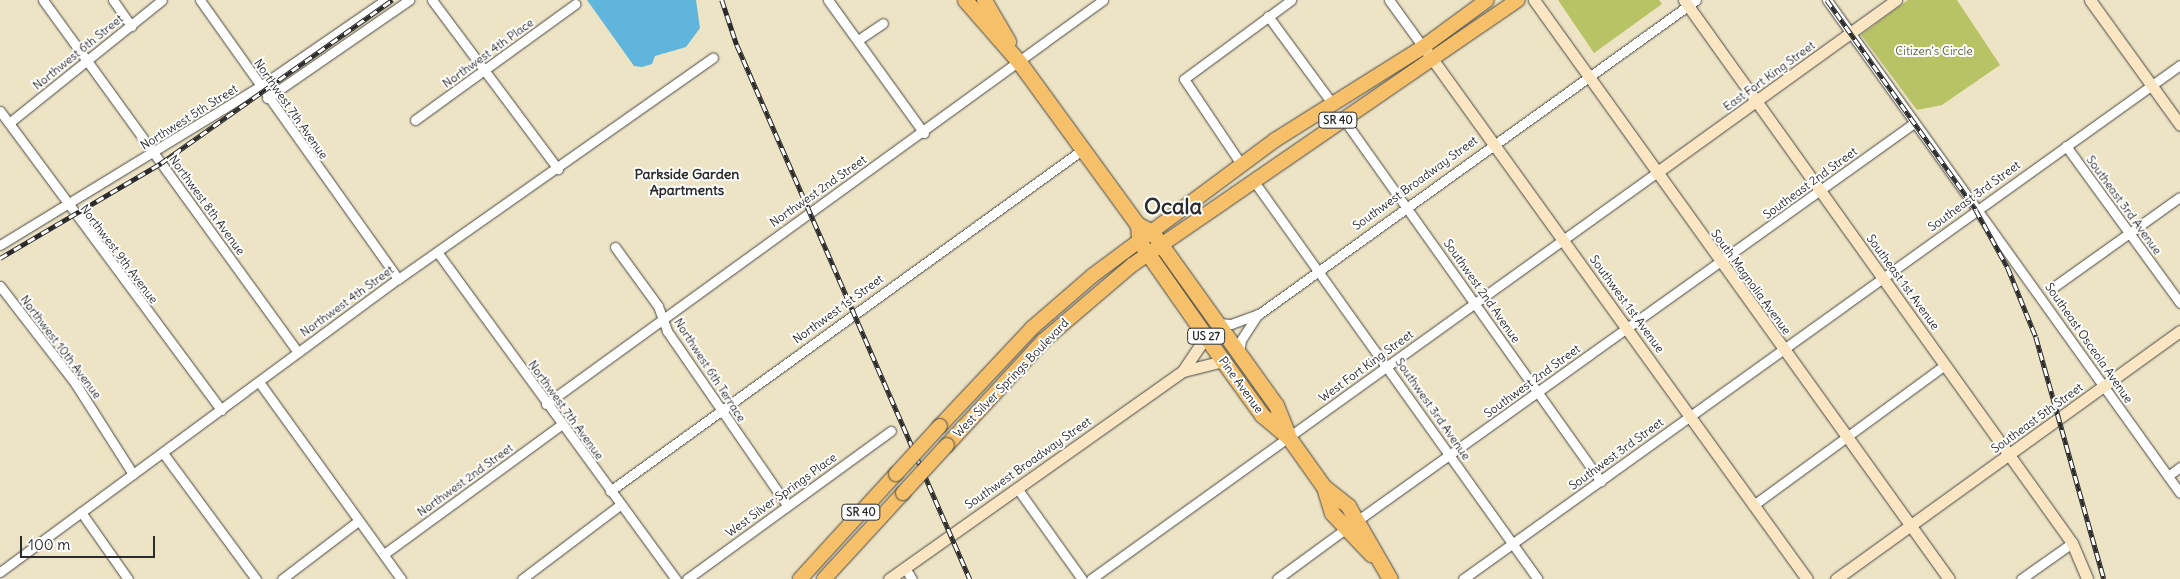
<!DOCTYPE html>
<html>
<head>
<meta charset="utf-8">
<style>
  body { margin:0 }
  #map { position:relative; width:2180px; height:579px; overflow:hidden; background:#ede4c6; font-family:Delius,sans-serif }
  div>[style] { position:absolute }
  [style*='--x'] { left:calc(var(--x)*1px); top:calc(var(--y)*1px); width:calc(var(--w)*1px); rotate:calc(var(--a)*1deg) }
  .green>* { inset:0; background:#b7c364 }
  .water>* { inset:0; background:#60b5dd }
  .roads { filter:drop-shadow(0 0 1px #484742) drop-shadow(0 0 1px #484742) }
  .street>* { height:9px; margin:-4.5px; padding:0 4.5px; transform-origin:4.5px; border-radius:4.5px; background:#fff }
  .secondary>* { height:11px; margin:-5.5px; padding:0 5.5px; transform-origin:5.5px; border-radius:5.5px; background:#fbe6c4 }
  .primary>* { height:14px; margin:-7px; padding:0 7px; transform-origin:7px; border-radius:7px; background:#f6c06b }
  .highway>* { height:15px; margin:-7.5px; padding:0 7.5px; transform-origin:7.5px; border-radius:7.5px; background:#f6c06b }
  .rail>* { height:4.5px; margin-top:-2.25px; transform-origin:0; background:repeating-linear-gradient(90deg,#fff 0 8px,#2b2b2b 0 16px); box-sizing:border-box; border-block:1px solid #2b2b2b }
  .bridges { filter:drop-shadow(0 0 1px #484742) drop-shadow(0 0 1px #484742) }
  .primary-bridge>* { height:14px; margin:-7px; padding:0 7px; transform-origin:7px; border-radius:7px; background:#f6c06b }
  span { translate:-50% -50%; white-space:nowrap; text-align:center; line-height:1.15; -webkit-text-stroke:4px #fff; paint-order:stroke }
  .shield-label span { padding:1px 4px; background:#fff; border:1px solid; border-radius:4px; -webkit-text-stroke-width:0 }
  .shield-label { font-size:11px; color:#2b2b2b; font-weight:700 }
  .park-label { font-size:12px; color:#5c603f }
  .street-label { font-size:12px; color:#2b2b2b }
  .neighbourhood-label { font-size:14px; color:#2b2b2b; font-weight:700 }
  .town-label { font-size:22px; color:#2b2b2b; font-weight:700 }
  .scale { position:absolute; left:20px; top:536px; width:135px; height:22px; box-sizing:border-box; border:2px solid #2b2b2b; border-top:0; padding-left:6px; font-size:15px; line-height:18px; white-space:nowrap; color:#2b2b2b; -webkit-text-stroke:4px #fff; paint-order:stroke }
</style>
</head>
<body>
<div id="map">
  <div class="green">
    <i style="clip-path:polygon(1558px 0,1659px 0,1662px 4px,1594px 53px)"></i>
    <i style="clip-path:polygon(1908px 0,1957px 0,2000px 65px,1942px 105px,1917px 110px,1861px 35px)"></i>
  </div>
  <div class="water">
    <i style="clip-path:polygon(587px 0,696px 0,700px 28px,686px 47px,655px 56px,652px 64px,642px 67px,634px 66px)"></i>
  </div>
  <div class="roads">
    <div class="street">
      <i style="--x:43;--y:0;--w:435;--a:54.1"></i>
      <i style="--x:113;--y:0;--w:32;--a:55"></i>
      <i style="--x:200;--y:0;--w:342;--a:54.6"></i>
      <i style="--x:432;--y:0;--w:211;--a:53.3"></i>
      <i style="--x:828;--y:0;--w:164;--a:54.2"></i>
      <i style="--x:1389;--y:0;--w:58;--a:54.1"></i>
      <i style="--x:1827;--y:0;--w:606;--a:54.4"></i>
      <i style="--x:1268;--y:16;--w:108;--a:53.7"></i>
      <i style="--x:858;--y:40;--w:30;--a:-34"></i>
      <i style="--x:267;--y:98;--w:173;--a:-34.6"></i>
      <i style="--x:0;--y:111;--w:372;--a:53.5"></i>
      <i style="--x:1342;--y:117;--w:447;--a:54.6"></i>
      <i style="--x:415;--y:120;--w:198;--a:-35.9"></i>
      <i style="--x:9;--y:123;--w:196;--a:-38.8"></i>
      <i style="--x:2066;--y:146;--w:194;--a:54"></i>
      <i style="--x:1241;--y:164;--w:102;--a:-123.8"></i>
      <i style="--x:1184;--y:79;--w:133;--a:-36.4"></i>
      <i style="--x:1253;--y:180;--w:490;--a:54.5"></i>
      <i style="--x:0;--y:245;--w:303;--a:-31.4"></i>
      <i style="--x:259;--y:87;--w:153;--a:-34.6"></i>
      <i style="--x:615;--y:247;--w:73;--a:53.9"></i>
      <i style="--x:658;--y:306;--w:27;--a:70"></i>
      <i style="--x:667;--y:331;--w:211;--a:55.4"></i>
      <i style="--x:438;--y:253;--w:404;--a:53.9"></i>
      <i style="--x:0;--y:286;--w:123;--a:52.3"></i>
      <i style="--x:75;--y:383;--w:108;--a:57.5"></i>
      <i style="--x:2055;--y:286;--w:153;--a:-35.5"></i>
      <i style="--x:1218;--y:323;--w:13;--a:4"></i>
      <i style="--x:1231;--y:324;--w:30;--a:-20"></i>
      <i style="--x:1259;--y:314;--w:538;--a:-35.7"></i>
      <i style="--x:1239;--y:353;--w:13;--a:-81"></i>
      <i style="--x:1241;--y:340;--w:31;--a:-57"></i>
      <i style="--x:259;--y:382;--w:243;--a:54.2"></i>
      <i style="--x:546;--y:404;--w:688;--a:-35.95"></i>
      <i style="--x:163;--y:453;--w:157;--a:53.6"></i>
      <i style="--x:2168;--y:476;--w:15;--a:-37"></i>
      <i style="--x:1017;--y:488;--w:112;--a:54.5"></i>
      <i style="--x:610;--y:491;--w:582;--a:-35.85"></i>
      <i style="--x:1755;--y:504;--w:235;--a:-36.2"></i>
      <i style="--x:81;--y:512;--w:82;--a:55"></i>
      <i style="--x:1358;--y:520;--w:683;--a:-35.53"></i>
      <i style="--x:384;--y:554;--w:219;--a:-36.1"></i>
      <i style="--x:905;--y:568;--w:13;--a:58"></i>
      <i style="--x:0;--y:572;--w:494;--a:-36.4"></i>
      <i style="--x:398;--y:279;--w:385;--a:-35.1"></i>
      <i style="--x:282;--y:579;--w:96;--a:-37.3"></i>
      <i style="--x:522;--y:579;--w:123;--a:-37.1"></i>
      <i style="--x:687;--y:579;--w:252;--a:-36"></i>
      <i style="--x:1091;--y:579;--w:696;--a:-35.7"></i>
      <i style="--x:1277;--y:579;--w:83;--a:-36.2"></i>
      <i style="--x:1463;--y:579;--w:882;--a:-35.64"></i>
      <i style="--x:2021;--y:579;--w:62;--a:-35.2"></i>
    </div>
    <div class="secondary">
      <i style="--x:1534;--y:0;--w:712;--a:54.37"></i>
      <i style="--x:1684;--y:0;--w:667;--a:54.45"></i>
      <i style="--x:2072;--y:543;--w:39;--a:67"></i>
      <i style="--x:2090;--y:0;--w:154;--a:54.2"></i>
      <i style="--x:1428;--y:53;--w:648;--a:54.23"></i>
      <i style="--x:1656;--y:173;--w:296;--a:-35.8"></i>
      <i style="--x:1184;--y:369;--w:30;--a:-56"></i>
      <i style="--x:1201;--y:344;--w:13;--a:-86"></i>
      <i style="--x:889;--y:579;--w:360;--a:-35.3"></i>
      <i style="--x:1183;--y:371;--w:41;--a:-14"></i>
      <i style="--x:1836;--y:579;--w:424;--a:-35.8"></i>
    </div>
    <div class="primary">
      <i style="--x:940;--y:426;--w:134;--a:-46.8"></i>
      <i style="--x:1032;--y:328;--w:79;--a:-40.9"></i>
      <i style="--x:1092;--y:276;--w:228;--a:-36.6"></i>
      <i style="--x:1275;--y:140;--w:175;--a:-32.1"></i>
      <i style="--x:1423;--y:47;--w:79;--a:-36.3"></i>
      <i style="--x:947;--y:445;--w:142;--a:-47.3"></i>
      <i style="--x:1043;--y:341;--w:117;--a:-40.5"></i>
      <i style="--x:1132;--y:265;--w:468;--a:-34.5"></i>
      <i style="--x:800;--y:579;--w:142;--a:-47.6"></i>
      <i style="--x:824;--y:579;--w:117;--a:-47.4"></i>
    </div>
    <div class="highway">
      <i style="--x:965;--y:0;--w:82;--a:48.9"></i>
      <i style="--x:1019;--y:62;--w:200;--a:53.9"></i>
      <i style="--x:1137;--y:224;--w:17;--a:28"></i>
      <i style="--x:1152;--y:232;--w:213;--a:54.4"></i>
      <i style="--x:1276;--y:405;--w:35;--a:68"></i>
      <i style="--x:984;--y:0;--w:48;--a:59.7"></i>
      <i style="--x:1138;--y:225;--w:16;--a:86"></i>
      <i style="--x:1139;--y:241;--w:146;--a:55"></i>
      <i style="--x:1223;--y:361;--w:67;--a:54.2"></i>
      <i style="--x:1262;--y:415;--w:35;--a:40"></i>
      <i style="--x:1289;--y:438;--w:60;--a:54.5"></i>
      <i style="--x:1324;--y:487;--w:31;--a:38"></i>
      <i style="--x:1348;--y:506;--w:84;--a:60.1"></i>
      <i style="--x:1324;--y:487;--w:27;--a:73"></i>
      <i style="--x:1332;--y:513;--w:57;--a:46.4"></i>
    </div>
  </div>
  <div class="rail">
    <i style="--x:722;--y:0;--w:47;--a:71.6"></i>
    <i style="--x:737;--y:45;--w:583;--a:66.43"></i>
    <i style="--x:1827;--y:0;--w:257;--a:54.6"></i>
    <i style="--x:1976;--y:210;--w:66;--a:61.1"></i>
    <i style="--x:2008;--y:268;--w:74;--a:67.9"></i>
    <i style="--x:2036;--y:337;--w:251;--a:74.3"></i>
    <i style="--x:0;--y:258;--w:187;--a:-30.5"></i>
    <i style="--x:161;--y:163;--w:283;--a:-35.2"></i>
  </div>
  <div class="bridges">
    <div class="primary-bridge">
      <i style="--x:896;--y:474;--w:65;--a:-47.5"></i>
      <i style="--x:903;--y:493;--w:65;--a:-47.5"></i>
    </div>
  </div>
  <div class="shield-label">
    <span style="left:1338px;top:120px">SR 40</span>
    <span style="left:1206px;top:336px">US 27</span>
    <span style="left:861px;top:512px">SR 40</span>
  </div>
  <div class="park-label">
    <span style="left:1934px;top:51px">Citizen's Circle</span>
  </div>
  <div class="street-label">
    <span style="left:78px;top:52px;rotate:-39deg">Northwest 6th Street</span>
    <span style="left:488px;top:53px;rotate:-36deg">Northwest 4th Place</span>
    <span style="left:1769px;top:76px;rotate:-36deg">East Fort King Street</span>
    <span style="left:291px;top:109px;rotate:55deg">Northwest 7th Avenue</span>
    <span style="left:189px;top:117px;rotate:-32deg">Northwest 5th Street</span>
    <span style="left:1415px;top:183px;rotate:-36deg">Southwest Broadway Street</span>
    <span style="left:1810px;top:183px;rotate:-36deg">Southeast 2nd Street</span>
    <span style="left:818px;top:191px;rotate:-35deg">Northwest 2nd Street</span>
    <span style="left:1974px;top:196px;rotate:-36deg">Southeast 3rd Street</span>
    <span style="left:207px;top:205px;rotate:54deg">Northwest 8th Avenue</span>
    <span style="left:2124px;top:205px;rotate:54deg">Southeast 3rd Avenue</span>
    <span style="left:119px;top:254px;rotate:53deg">Northwest 9th Avenue</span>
    <span style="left:1751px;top:282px;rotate:54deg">South Magnolia Avenue</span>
    <span style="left:1903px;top:282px;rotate:54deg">Southeast 1st Avenue</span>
    <span style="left:1482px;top:291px;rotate:55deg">Southwest 2nd Avenue</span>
    <span style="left:347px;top:301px;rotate:-36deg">Northwest 4th Street</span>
    <span style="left:1627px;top:304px;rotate:54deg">Southwest 1st Avenue</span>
    <span style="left:838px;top:309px;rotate:-36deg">Northwest 1st Street</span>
    <span style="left:2089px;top:343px;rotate:55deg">Southeast Osceola Avenue</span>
    <span style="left:61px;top:347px;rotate:53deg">Northwest 10th Avenue</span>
    <span style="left:1366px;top:366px;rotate:-36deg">West Fort King Street</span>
    <span style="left:710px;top:370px;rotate:57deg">Northwest 6th Terrace</span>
    <span style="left:1011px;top:378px;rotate:-46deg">West Silver Springs Boulevard</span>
    <span style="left:1532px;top:381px;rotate:-36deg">Southwest 2nd Street</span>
    <span style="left:1241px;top:385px;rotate:54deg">Pine Avenue</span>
    <span style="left:1433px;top:409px;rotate:55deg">Southwest 3rd Avenue</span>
    <span style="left:566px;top:410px;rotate:54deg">Northwest 7th Avenue</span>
    <span style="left:2037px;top:418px;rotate:-36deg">Southeast 5th Street</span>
    <span style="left:1616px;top:454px;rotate:-36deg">Southwest 3rd Street</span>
    <span style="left:1028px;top:463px;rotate:-35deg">Southwest Broadway Street</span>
    <span style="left:465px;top:480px;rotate:-36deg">Northwest 2nd Street</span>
    <span style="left:781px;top:495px;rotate:-36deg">West Silver Springs Place</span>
  </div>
  <div class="neighbourhood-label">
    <span style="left:687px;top:182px">Parkside Garden<br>Apartments</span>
  </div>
  <div class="town-label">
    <span style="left:1173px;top:207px">Ocala</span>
  </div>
  <div class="scale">100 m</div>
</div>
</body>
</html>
